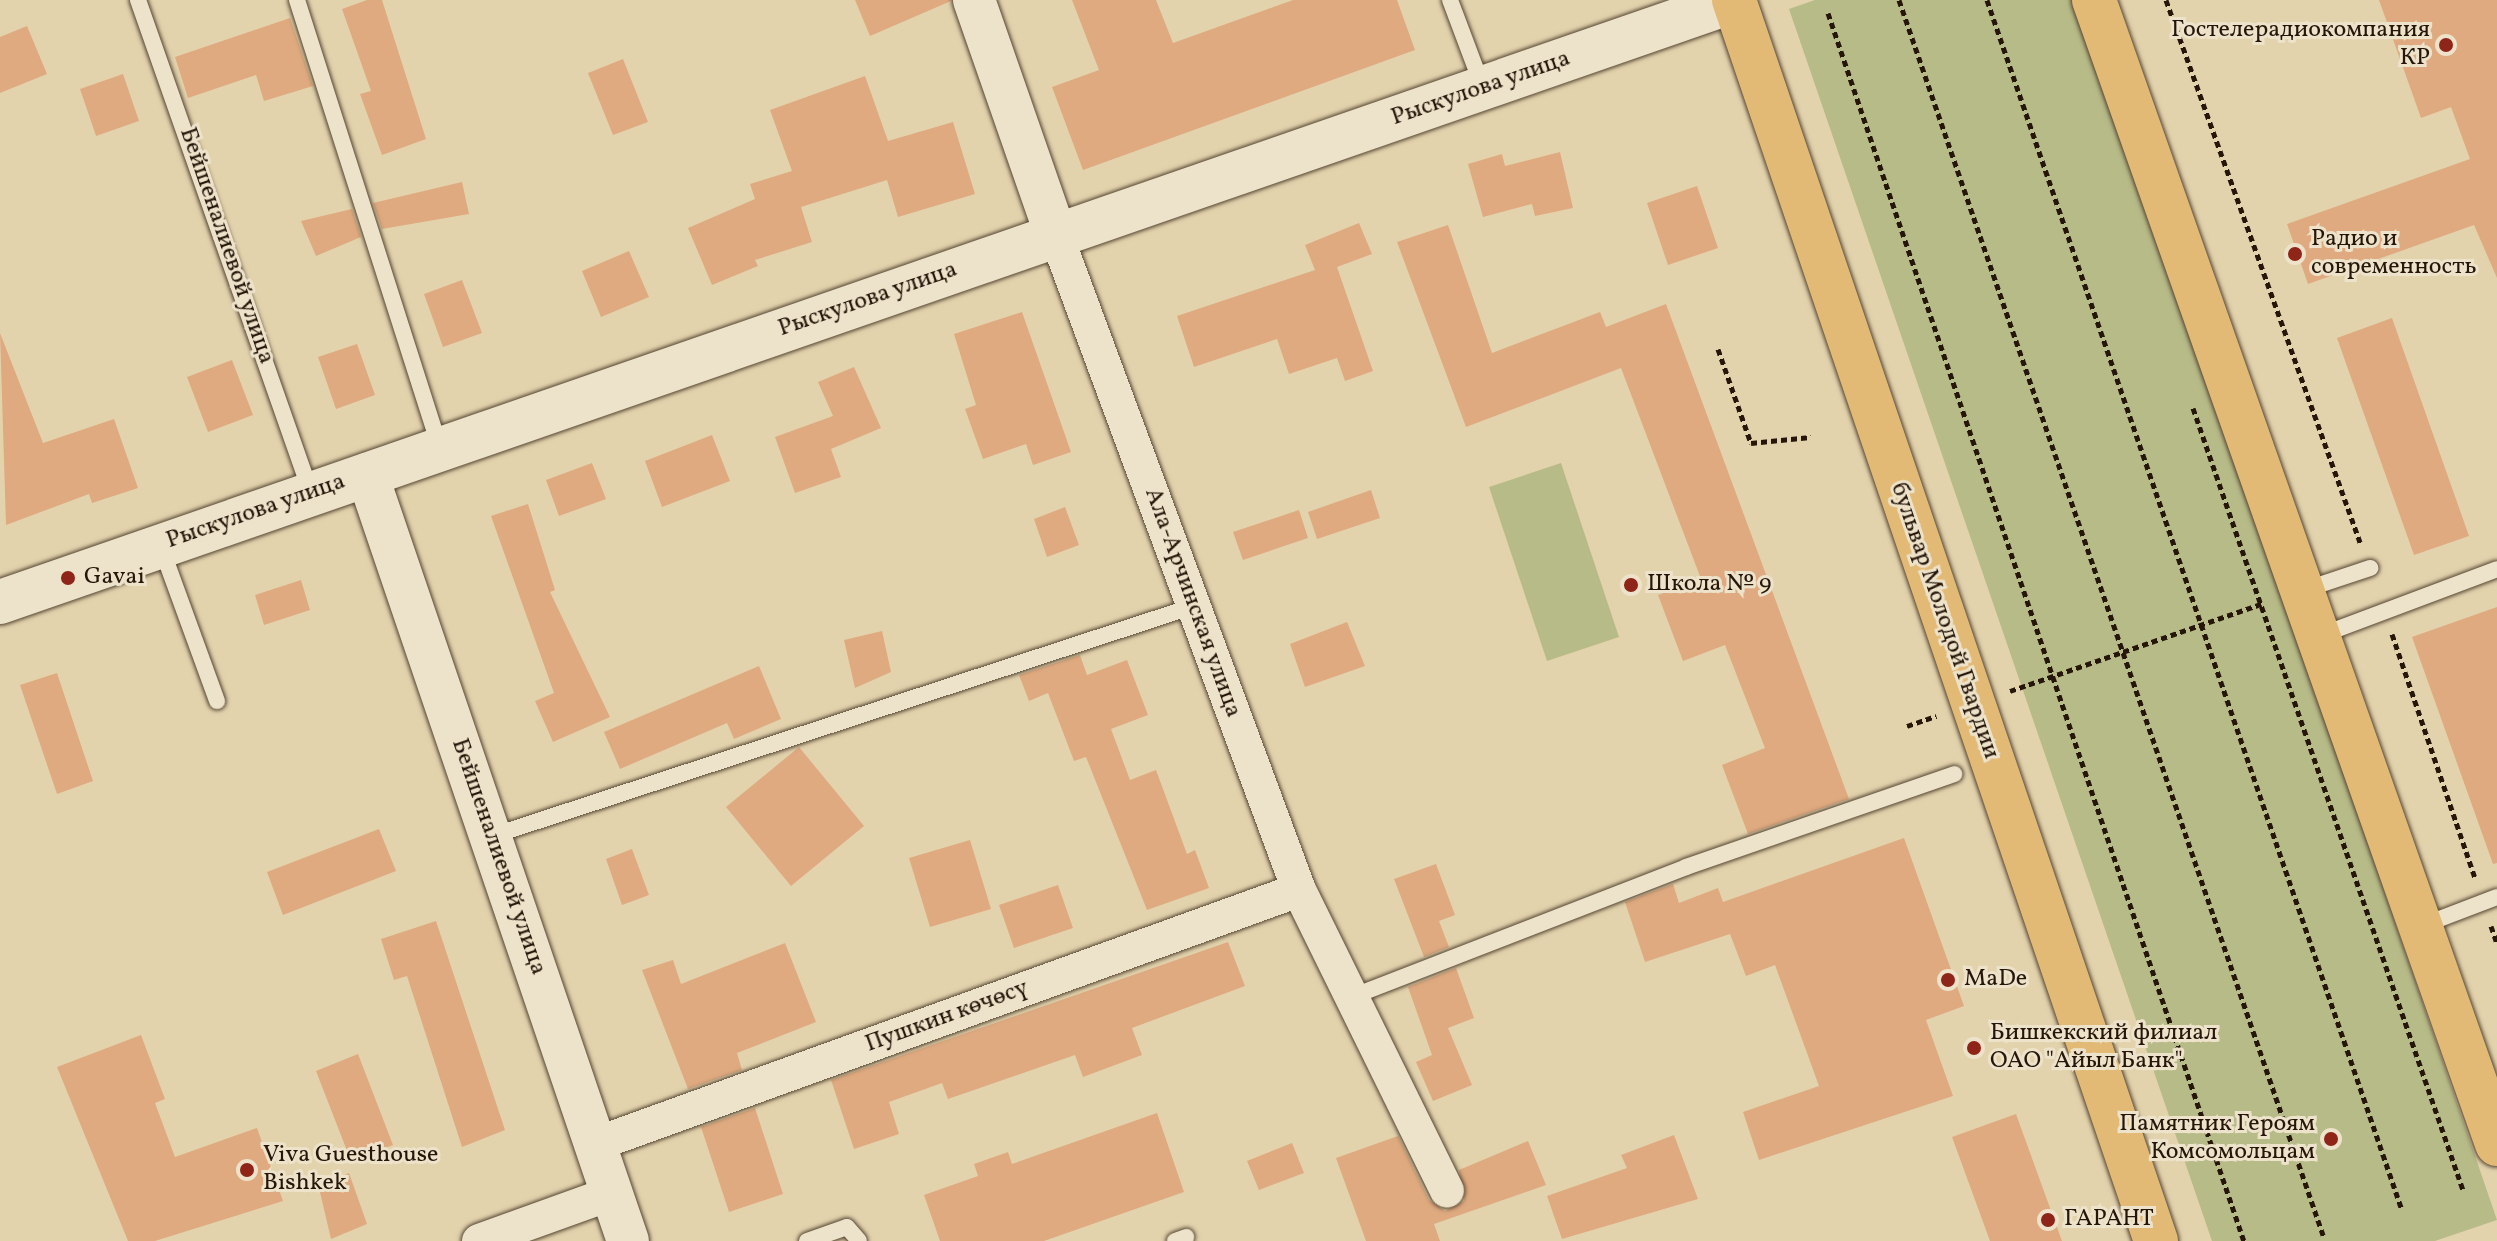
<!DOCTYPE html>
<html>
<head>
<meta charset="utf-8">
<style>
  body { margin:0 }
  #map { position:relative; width:2497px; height:1241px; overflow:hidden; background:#e3d3ad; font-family:Vollkorn,serif }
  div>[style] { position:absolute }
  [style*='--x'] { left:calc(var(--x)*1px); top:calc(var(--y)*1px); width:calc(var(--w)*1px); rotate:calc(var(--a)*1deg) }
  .green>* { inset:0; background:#b7bb88 }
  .building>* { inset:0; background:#dfaa80 }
  .path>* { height:5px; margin-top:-2.5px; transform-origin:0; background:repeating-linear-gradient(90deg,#251609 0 6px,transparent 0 10px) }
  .roads { filter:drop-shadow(0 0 2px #544532) drop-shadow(0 0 2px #544532) }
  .service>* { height:16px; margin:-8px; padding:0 8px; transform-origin:8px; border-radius:8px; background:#ede2ca }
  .minor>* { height:34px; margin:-17px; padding:0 17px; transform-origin:17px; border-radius:17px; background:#ede2ca }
  .tertiary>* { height:42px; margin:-21px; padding:0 21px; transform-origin:21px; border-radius:21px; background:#ede2ca }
  .secondary>* { height:44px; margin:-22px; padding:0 22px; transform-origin:22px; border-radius:22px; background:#ede2ca }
  .primary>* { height:44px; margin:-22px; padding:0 22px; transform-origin:22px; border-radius:22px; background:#e2ba76 }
  .dots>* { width:22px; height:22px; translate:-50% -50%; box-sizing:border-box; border:4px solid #ede2ca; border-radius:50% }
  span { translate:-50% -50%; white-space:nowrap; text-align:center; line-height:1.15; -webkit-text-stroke:6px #ede2ca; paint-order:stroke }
  .poi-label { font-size:24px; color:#251609 }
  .right { translate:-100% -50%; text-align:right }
  .left { translate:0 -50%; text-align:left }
  .street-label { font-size:24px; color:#251609 }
</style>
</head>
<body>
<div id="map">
  <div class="green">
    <i style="clip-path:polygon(1815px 0,2079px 0,2497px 1220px,2435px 1241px,2212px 1241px,1789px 9px)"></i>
    <i style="clip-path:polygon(1561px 463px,1619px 637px,1547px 661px,1489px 487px)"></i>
  </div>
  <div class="building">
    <i style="clip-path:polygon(367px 0,382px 0,426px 139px,382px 155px,360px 94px,371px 91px,342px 9px)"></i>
    <i style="clip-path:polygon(855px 0,951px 0,951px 1px,870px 36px)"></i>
    <i style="clip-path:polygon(1072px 0,1156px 0,1173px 43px,1293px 0,1397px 0,1415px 50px,1083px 170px,1052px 87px,1099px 70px)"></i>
    <i style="clip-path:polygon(2379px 0,2497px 0,2497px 278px,2474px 225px,2308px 284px,2287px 224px,2470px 159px,2451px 107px,2421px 118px)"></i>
    <i style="clip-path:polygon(290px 18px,313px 86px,264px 101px,256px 75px,188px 98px,175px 57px)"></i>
    <i style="clip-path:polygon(27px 26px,47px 74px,0 93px,0 37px)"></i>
    <i style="clip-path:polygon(623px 59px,648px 122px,613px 135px,588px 73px)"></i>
    <i style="clip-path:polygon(123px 74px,139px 121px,96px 136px,80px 89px)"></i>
    <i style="clip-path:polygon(865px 76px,888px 141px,953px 122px,975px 194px,898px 217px,887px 180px,801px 207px,812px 242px,755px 260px,758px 266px,712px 285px,688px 228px,755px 199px,750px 184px,792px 171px,770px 110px)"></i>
    <i style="clip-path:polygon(1560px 152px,1573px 208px,1535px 216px,1532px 204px,1483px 217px,1468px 164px,1502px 154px,1505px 166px)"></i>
    <i style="clip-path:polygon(462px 182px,469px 214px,382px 229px,373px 203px)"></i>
    <i style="clip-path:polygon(1697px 186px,1718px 248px,1668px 265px,1647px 203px)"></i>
    <i style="clip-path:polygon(352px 209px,361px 237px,316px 256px,301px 221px)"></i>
    <i style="clip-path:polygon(1359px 223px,1372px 254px,1337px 267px,1373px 371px,1345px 381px,1337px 358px,1289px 374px,1277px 339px,1194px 367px,1177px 316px,1315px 270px,1305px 245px)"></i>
    <i style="clip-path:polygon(1448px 225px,1492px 353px,1600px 312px,1606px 327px,1666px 304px,1849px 799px,1748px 834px,1722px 765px,1765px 748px,1725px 645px,1683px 661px,1658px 595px,1701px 579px,1621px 368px,1466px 427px,1397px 242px)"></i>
    <i style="clip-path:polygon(629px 251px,649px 297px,601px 317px,582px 271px)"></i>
    <i style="clip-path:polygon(462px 280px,482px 333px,443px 347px,424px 294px)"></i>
    <i style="clip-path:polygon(1022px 312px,1071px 452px,1033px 465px,1026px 444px,983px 459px,965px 409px,976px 405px,954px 334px)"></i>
    <i style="clip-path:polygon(2392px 318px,2469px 536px,2414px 555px,2337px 338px)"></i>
    <i style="clip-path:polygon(0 333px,43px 443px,114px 419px,138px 488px,92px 503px,89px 494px,6px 525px)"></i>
    <i style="clip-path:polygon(357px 344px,375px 395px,336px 409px,318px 357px)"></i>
    <i style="clip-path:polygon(232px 360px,253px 415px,208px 432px,187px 377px)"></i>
    <i style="clip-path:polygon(854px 367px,881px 428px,831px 449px,841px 477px,795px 493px,775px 437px,833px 416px,818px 382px)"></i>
    <i style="clip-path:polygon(712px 435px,730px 481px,662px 507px,645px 461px)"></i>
    <i style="clip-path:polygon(592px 463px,606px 499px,559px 516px,546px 480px)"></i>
    <i style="clip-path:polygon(1371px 490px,1380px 518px,1317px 539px,1308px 512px)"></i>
    <i style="clip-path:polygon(528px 504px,555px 590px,550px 592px,610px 717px,553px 742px,535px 701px,554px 693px,491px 516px)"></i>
    <i style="clip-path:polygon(1065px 507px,1079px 545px,1047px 557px,1034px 519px)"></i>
    <i style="clip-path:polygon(1299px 510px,1308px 538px,1243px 560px,1233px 532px)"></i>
    <i style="clip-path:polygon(301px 580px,310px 610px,264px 625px,255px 595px)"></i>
    <i style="clip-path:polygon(2497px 607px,2497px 863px,2493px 864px,2412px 637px)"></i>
    <i style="clip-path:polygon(1347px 622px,1365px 666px,1305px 687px,1290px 644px)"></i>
    <i style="clip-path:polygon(882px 631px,891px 672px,855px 688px,844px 640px)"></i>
    <i style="clip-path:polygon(1080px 655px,1087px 675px,1127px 660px,1148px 715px,1111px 729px,1130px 780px,1156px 770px,1187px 854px,1195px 850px,1209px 888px,1147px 910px,1086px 757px,1074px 761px,1048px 693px,1029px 701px,1019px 675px)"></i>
    <i style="clip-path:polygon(759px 666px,781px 719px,734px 739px,727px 723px,620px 769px,604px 732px)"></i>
    <i style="clip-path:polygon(57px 673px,93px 781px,57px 794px,20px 685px)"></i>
    <i style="clip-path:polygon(799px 747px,864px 826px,791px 886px,726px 807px)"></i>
    <i style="clip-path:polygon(379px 829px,396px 871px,283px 915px,267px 872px)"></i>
    <i style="clip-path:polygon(1904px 838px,1964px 1006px,1926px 1020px,1953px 1096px,1759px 1160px,1743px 1112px,1819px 1086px,1775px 965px,1746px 976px,1730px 934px,1645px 962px,1625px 902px,1673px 884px,1679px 903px,1718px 888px,1723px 902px)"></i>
    <i style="clip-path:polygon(970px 840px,991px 909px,930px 927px,909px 858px)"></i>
    <i style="clip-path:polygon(632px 849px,649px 895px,622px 905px,606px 859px)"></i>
    <i style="clip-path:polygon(1436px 864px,1455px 915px,1439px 921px,1449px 947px,1424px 957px,1394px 879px)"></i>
    <i style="clip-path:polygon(1058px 885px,1073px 928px,1014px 948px,999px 905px)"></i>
    <i style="clip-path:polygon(436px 921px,505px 1130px,462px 1147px,407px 976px,394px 980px,381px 939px)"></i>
    <i style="clip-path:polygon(1228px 942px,1245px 986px,1132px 1028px,1142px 1055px,1083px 1077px,1075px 1055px,948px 1099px,942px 1083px,889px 1102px,899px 1134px,854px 1149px,831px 1080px)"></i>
    <i style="clip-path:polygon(785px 943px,816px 1022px,737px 1053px,742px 1070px,688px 1089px,642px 970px,673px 960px,681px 984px)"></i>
    <i style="clip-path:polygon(1456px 968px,1474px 1018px,1448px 1028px,1472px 1085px,1433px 1101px,1416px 1062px,1432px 1055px,1408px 987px)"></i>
    <i style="clip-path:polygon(141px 1035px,165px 1099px,155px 1103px,175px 1157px,257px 1128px,283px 1201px,155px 1241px,128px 1241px,57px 1067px)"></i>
    <i style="clip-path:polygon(358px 1054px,393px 1145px,351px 1161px,316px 1071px)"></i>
    <i style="clip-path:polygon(755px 1108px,783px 1194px,729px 1212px,701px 1127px)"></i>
    <i style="clip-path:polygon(1157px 1113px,1184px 1192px,1044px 1241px,940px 1241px,924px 1195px,978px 1176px,974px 1164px,1008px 1152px,1012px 1164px)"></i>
    <i style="clip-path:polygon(2016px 1114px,2062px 1241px,1990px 1241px,1952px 1137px)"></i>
    <i style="clip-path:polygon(1674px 1135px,1698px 1199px,1562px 1239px,1547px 1196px,1627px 1168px,1621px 1155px)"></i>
    <i style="clip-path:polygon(1398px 1136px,1429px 1200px,1445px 1211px,1464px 1201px,1459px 1170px,1528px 1141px,1546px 1185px,1434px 1224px,1440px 1241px,1366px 1241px,1336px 1158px)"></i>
    <i style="clip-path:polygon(1292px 1143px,1304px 1173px,1259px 1190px,1247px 1161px)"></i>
    <i style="clip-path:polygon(349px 1173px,367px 1224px,331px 1239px,319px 1188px)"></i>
  </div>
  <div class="path">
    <i style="--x:1899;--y:0;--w:1309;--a:71.05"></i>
    <i style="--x:1987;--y:0;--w:1279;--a:71.07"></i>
    <i style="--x:2166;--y:0;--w:579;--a:70.31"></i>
    <i style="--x:1828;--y:13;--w:1297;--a:71.29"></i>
    <i style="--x:1718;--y:349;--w:100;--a:70.7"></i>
    <i style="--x:1751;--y:443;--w:60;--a:-5.7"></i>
    <i style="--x:2193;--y:408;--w:827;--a:70.95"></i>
    <i style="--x:2392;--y:634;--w:258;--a:71.2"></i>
    <i style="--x:2010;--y:691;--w:266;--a:-19.1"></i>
    <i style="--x:1907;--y:726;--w:31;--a:-19"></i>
    <i style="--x:2491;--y:926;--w:18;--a:71"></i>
  </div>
  <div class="roads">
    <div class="service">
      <i style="--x:138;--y:0;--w:522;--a:70.66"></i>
      <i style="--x:297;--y:0;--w:470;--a:72.3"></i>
      <i style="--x:1450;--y:0;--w:94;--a:69.4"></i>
      <i style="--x:161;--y:547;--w:164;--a:70"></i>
      <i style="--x:2304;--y:590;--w:70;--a:-18.4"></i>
      <i style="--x:2319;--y:636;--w:190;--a:-20.6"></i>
      <i style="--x:492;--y:836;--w:739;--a:-18.14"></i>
      <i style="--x:2421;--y:926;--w:81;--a:-20.9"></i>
      <i style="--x:1354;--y:996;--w:356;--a:-21.2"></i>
      <i style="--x:1686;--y:867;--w:284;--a:-19.1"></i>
      <i style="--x:807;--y:1241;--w:42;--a:-19.3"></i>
      <i style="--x:847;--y:1227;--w:18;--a:49"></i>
      <i style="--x:1175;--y:1241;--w:12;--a:-20"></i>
    </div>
    <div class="minor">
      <i style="--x:1056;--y:235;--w:699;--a:69.65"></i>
      <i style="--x:1299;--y:890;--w:335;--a:63.8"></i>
      <i style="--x:596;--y:1144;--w:747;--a:-19.87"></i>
      <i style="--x:479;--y:1241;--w:141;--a:-19.8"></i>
    </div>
    <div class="tertiary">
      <i style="--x:974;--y:0;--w:249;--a:70.8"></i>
      <i style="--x:367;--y:474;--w:810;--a:71.21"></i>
    </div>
    <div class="secondary">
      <i style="--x:0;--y:602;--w:1835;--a:-19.12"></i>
    </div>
    <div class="primary">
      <i style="--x:1734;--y:0;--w:1311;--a:71.22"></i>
      <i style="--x:2094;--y:0;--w:1213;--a:70.59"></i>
    </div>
  </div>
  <div class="dots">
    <i style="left:2446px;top:45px;background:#8f2418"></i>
    <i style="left:2295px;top:254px;background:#8f2418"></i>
    <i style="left:68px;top:578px;background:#8f2418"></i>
    <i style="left:1631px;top:585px;background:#8f2418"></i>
    <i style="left:1948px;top:980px;background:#8f2418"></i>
    <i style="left:1974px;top:1048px;background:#8f2418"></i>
    <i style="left:2331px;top:1139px;background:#8f2418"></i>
    <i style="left:247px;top:1170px;background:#8f2418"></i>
    <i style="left:2048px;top:1220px;background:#8f2418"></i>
  </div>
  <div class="poi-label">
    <span class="right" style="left:2430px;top:45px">Гостелерадиокомпания<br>КР</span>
    <span class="left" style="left:2311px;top:254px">Радио и<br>современность</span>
    <span class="left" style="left:84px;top:578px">Gavai</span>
    <span class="left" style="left:1647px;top:585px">Школа № 9</span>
    <span class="left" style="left:1964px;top:980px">MaDe</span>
    <span class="left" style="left:1990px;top:1048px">Бишкекский филиал<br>ОАО "Айыл Банк"</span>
    <span class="right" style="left:2315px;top:1139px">Памятник Героям<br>Комсомольцам</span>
    <span class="left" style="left:263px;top:1170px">Viva Guesthouse<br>Bishkek</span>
    <span class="left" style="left:2064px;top:1220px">ГАРАНТ</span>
  </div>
  <div class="street-label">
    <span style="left:1481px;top:89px;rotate:-19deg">Рыскулова улица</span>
    <span style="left:226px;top:246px;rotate:71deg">Бейшеналиевой улица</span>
    <span style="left:868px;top:300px;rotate:-19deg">Рыскулова улица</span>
    <span style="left:256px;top:512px;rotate:-19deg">Рыскулова улица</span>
    <span style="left:1192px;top:603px;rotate:70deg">Ала-Арчинская улица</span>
    <span style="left:1944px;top:621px;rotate:71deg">бульвар Молодой Гвардии</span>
    <span style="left:498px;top:857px;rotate:71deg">Бейшеналиевой улица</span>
    <span style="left:947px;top:1017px;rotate:-20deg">Пушкин көчөсү</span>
  </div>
</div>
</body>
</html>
